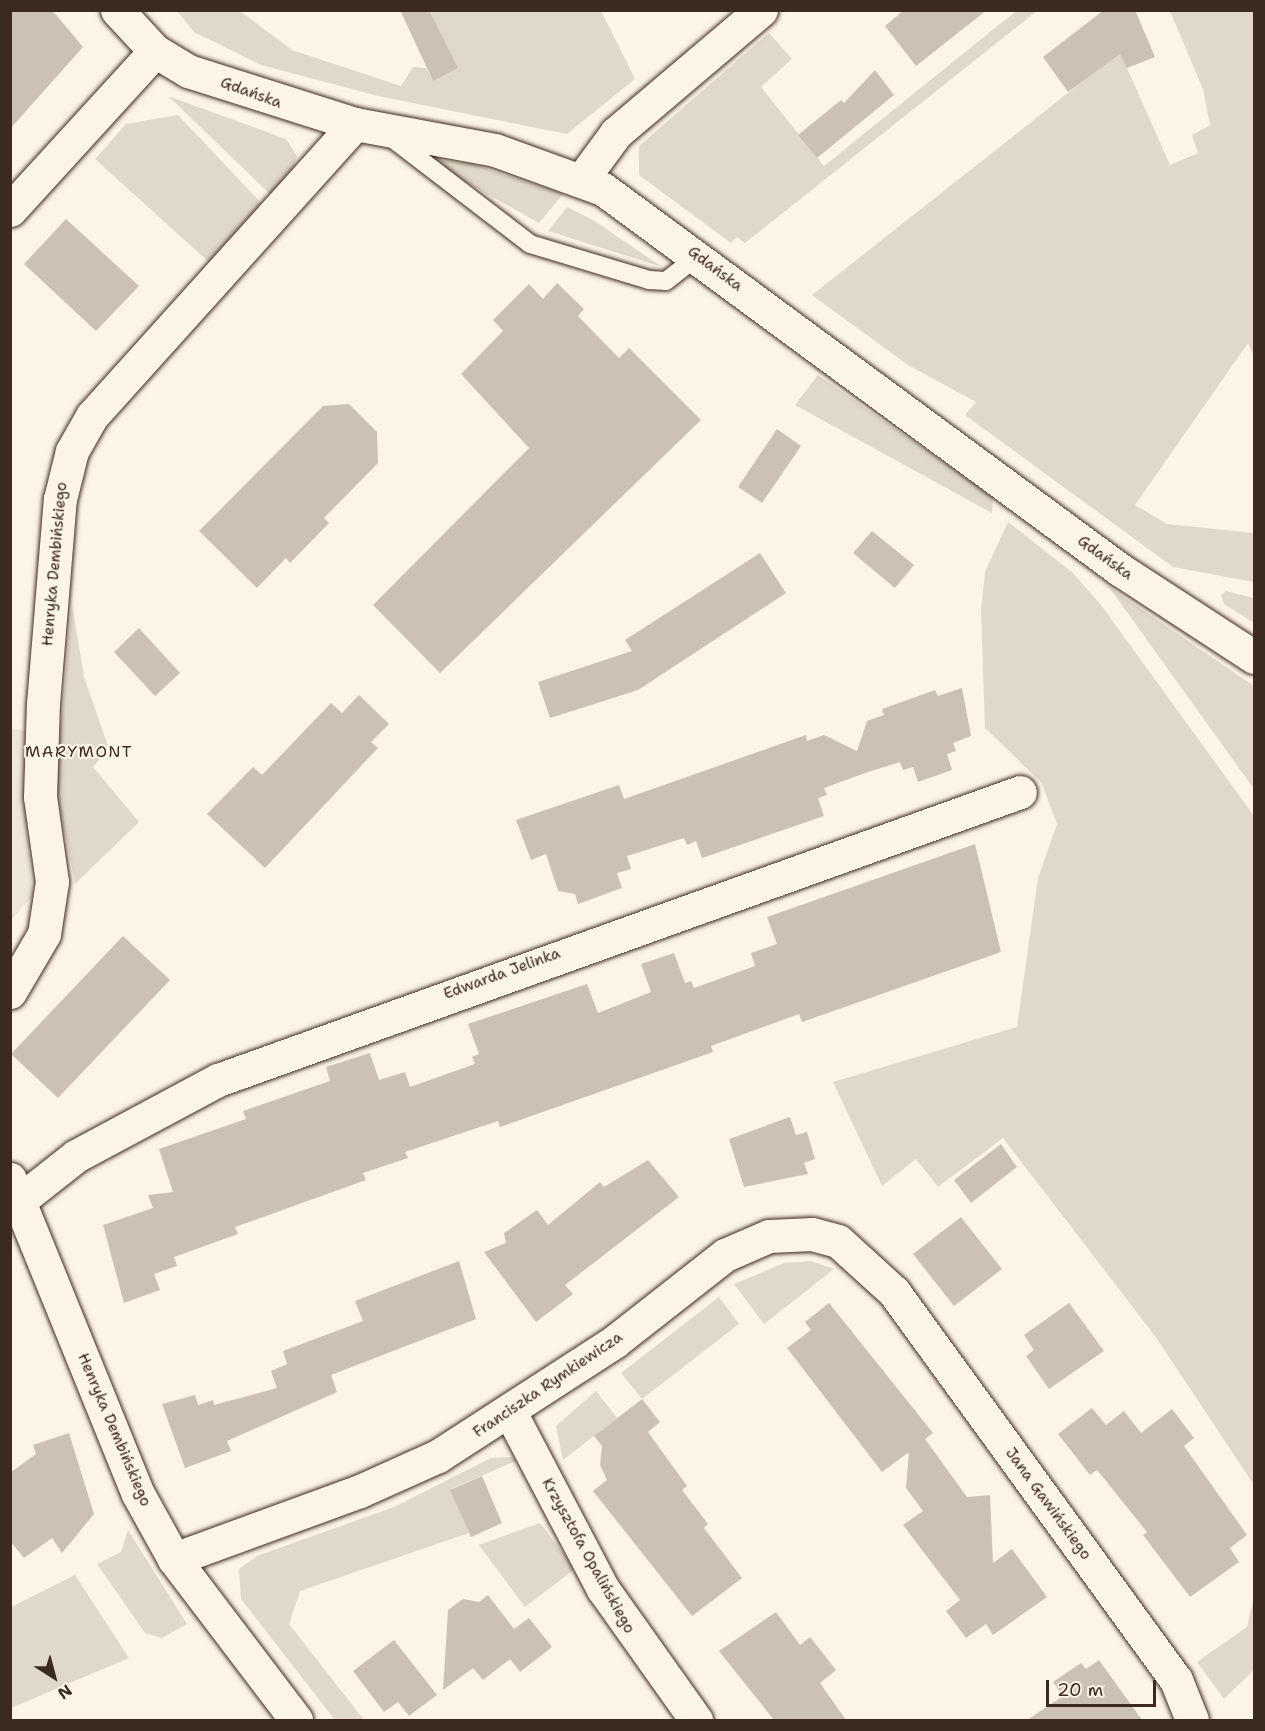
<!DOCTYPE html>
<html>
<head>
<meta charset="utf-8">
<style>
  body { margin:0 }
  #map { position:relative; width:1265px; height:1731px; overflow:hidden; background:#fcf5e5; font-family:"Shantell Sans",sans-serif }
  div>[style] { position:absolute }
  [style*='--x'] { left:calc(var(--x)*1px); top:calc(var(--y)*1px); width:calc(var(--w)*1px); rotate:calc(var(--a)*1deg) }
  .built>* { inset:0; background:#eee6d6 }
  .green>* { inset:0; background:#e0d8c8 }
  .building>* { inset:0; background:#ccc2b3 }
  .roads { filter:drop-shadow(0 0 2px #3b2a1e) drop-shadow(0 0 2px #3b2a1e) }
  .lane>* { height:18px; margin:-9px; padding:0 9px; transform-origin:9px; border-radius:9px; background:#fcf5e5 }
  .street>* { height:33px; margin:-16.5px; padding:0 16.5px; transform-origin:16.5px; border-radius:16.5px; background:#fcf5e5 }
  .secondary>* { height:33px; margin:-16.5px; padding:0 16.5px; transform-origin:16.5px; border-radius:16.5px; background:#fcf5e5 }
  span { translate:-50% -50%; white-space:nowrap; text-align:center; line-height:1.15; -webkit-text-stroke:4.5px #fcf5e5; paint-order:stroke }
  .street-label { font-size:15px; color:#3b2a1e }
  .neighbourhood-label { font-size:16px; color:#3b2a1e; letter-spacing:1.5px }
  .frame { position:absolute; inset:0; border:12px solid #3b2a1e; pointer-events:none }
  .north { position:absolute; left:24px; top:1647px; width:60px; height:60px; -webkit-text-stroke:4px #fcf5e5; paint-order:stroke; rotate:144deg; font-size:16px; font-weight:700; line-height:24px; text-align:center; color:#3b2a1e }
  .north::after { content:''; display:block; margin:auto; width:21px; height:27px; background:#3b2a1e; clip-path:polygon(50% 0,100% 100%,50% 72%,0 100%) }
  .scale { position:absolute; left:1046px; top:1680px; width:110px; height:27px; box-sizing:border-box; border:3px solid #3b2a1e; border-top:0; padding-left:8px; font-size:18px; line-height:21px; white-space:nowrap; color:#3b2a1e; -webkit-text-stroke:4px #fcf5e5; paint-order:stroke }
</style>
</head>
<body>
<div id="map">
  <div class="built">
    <i style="clip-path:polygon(10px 719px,12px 728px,30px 732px,24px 799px,33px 896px,11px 920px)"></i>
  </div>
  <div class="green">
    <i style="clip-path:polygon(177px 11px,240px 11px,292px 50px,401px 86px,413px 67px,426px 68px,433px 81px,428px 11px,601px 11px,635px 79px,567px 134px,378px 96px,261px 65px,194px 32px)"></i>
    <i style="clip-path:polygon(1016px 11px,1037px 11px,745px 243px,737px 237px,731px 243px,639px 175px,639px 146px,769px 33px,792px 59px,761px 87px,824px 166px)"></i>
    <i style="clip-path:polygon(1170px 11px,1254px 11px,1254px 357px,1248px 343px,1135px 505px,1167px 524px,1254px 533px,1254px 582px,1173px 567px,965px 415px,976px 402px,908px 365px,812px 295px,1120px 52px,1170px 165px,1198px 153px,1192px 135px,1210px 125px,1203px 89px)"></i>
    <i style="clip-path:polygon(168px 96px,286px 139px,297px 156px,291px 173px,272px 196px)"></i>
    <i style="clip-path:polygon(178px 115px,263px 205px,211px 264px,95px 159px,126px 124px)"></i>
    <i style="clip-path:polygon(425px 159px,472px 164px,563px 194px,539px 223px)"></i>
    <i style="clip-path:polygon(567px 207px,593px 220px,662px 267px,548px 231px)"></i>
    <i style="clip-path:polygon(818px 375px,993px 497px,992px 513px,795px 405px)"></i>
    <i style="clip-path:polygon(1008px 522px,1072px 572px,1101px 605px,1254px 816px,1254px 1485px,1155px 1336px,1003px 1138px,938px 1187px,916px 1159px,882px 1186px,833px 1082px,1017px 1027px,1038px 878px,1057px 824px,1041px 782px,985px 728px,981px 610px,985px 572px)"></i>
    <i style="clip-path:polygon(1109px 587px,1254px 686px,1254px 789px)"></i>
    <i style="clip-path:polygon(1226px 591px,1254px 598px,1254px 623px,1224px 604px,1221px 595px)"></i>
    <i style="clip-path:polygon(72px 604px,84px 677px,109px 749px,93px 767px,139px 822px,75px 884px,56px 786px)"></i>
    <i style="clip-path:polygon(811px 1261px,834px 1269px,764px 1324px,734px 1284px,784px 1263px)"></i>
    <i style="clip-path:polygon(719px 1297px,739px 1324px,642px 1399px,621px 1373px)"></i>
    <i style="clip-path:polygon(596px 1391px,617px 1418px,563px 1460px,556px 1426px)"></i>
    <i style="clip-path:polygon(512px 1457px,516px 1461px,451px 1489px,469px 1533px,300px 1591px,289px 1624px,364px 1720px,335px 1720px,241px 1599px,239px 1569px,257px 1556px,394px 1507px,491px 1458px)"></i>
    <i style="clip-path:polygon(540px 1523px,575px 1569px,525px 1607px,479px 1545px)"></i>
    <i style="clip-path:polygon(128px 1530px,187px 1624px,162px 1638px,145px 1633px,97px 1564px,121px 1552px)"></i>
    <i style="clip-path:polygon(75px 1575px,129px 1658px,11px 1708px,11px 1607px)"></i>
    <i style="clip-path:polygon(1254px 1596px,1254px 1670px,1224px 1699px,1197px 1662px,1247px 1627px)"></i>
  </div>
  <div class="building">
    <i style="clip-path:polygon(10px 10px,52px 10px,83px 47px,10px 129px)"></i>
    <i style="clip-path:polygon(400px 10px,429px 10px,458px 68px,433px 81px)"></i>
    <i style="clip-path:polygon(904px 10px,987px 10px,916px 66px,885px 26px)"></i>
    <i style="clip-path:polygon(1104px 10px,1135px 10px,1155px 57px,1127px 68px,1120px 54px,1068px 92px,1043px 57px)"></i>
    <i style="clip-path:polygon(875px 70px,894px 95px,817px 158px,798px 135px,841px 100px,844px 103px)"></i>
    <i style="clip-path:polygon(66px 219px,139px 286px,96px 331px,24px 264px)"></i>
    <i style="clip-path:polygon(557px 283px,584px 309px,578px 316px,619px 358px,629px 348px,701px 420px,440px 673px,373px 605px,529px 448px,461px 374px,503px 331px,493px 320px,529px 284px,543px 299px)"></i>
    <i style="clip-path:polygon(349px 404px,377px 432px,378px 463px,324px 518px,329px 523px,290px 563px,286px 558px,257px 588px,199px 531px,323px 406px)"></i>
    <i style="clip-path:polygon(777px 429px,801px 446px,762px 503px,738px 487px)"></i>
    <i style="clip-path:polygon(872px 531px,914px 565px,895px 588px,853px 553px)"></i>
    <i style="clip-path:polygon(760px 553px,786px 593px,638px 690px,550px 718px,538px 682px,632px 651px,625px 640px)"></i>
    <i style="clip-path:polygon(139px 628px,180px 673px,155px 696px,114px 652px)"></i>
    <i style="clip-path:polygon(962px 688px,971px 736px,953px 743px,956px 751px,947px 754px,952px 770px,918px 782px,913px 767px,903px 770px,900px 762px,868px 772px,824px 788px,827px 795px,818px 798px,824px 816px,702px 858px,696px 841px,687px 845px,684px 838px,627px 856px,631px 869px,617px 873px,622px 888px,578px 904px,575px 894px,558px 891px,546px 854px,531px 860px,516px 820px,619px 785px,624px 799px,806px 735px,807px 741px,824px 735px,857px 751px,867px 721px,884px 715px,882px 709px,935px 690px,938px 696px)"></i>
    <i style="clip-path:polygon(359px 695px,389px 724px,371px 742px,378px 748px,265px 868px,207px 814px,253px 767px,262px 775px,331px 703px,342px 713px)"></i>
    <i style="clip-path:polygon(975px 844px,1001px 952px,802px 1022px,799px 1014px,711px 1046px,713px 1052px,500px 1127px,498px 1121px,405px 1152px,408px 1158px,363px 1173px,366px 1180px,235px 1227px,238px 1234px,174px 1257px,177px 1266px,154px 1274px,160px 1290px,124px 1303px,103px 1225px,153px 1208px,148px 1195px,173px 1192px,159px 1149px,246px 1119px,243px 1111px,330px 1081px,326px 1067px,370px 1053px,379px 1080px,405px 1072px,410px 1087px,475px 1064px,472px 1057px,479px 1054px,468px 1024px,587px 984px,598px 1013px,651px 992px,641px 964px,674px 953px,685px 983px,691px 981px,694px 988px,755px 966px,751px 953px,777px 944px,767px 917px)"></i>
    <i style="clip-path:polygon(123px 936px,170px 980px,58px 1098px,11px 1054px)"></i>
    <i style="clip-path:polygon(790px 1117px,796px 1135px,807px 1132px,815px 1159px,804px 1163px,808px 1174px,744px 1187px,729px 1139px)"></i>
    <i style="clip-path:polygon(1001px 1144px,1017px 1167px,971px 1203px,954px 1180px)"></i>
    <i style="clip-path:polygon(648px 1160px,679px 1197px,565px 1285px,573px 1294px,536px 1322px,484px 1252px,506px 1243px,504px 1233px,537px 1210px,548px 1225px,600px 1182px,604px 1187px)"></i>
    <i style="clip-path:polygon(961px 1217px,1002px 1269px,954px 1306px,913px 1254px)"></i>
    <i style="clip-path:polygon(459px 1261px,476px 1319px,331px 1375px,337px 1392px,227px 1441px,231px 1451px,185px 1468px,162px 1404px,195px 1395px,198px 1405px,213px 1400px,214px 1405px,277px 1388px,271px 1371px,287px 1364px,283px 1351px,363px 1321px,355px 1301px)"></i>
    <i style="clip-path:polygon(829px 1303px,933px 1433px,925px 1439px,967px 1497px,990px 1495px,993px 1563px,1012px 1549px,1047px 1597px,993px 1635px,986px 1624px,966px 1638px,946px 1611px,960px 1600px,903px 1525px,923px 1511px,906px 1488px,909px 1452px,882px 1472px,787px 1348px,811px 1330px,805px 1322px)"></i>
    <i style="clip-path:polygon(1069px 1303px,1104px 1351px,1049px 1389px,1026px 1356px,1034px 1350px,1024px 1335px)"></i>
    <i style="clip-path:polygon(642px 1399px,660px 1422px,648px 1432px,687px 1486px,682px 1490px,708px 1524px,704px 1528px,742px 1578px,692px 1616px,593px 1491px,607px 1480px,600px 1465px,602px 1446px,594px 1436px)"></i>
    <i style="clip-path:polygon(1092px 1408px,1106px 1425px,1124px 1411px,1141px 1433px,1172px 1409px,1194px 1438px,1184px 1446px,1247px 1535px,1230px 1548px,1239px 1562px,1190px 1597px,1143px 1535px,1147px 1532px,1097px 1470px,1090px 1475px,1058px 1434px)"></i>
    <i style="clip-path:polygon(69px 1433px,94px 1514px,62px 1553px,52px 1538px,24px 1558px,10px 1541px,10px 1473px,36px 1454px,33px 1445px)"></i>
    <i style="clip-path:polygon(482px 1476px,502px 1523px,471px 1537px,450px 1490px)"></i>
    <i style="clip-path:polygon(488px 1595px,514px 1629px,529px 1618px,552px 1647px,520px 1672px,510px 1659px,483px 1680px,473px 1668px,443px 1690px,448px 1610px,463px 1599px,479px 1602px)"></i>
    <i style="clip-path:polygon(776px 1612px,800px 1645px,810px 1637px,836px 1670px,820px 1683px,846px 1720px,774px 1720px,719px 1651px)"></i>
    <i style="clip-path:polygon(394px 1640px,437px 1695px,409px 1716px,398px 1702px,384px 1712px,353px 1671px)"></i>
    <i style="clip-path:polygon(1099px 1660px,1142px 1720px,1027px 1720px,1063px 1696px,1053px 1682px,1081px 1663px,1086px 1669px)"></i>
  </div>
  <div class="roads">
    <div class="lane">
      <i style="--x:388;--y:135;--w:179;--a:37.5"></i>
      <i style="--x:530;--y:244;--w:124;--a:16.8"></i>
      <i style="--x:649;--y:280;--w:17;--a:3"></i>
      <i style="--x:666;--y:281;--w:41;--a:-38"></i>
    </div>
    <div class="street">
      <i style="--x:583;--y:178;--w:56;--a:-53.7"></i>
      <i style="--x:616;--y:133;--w:190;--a:-40.3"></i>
      <i style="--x:10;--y:210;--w:215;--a:-47.6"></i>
      <i style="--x:10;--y:992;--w:67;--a:-59.6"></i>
      <i style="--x:44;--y:934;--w:53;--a:-81.3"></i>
      <i style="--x:52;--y:882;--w:86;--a:-98"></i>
      <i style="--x:40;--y:797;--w:93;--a:-88.2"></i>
      <i style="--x:43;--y:704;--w:206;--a:-85.3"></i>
      <i style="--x:60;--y:499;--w:49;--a:-76"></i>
      <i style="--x:72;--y:451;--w:40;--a:-60.3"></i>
      <i style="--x:92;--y:416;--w:393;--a:-48"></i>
      <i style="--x:10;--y:1179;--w:340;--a:67.9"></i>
      <i style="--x:138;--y:1494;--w:74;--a:61"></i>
      <i style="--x:174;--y:1559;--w:202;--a:52.8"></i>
      <i style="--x:10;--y:1208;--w:84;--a:-38.2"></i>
      <i style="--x:76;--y:1156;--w:161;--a:-28.2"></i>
      <i style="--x:218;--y:1080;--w:852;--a:-19.75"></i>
      <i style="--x:511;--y:1414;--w:198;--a:62.3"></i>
      <i style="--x:603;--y:1589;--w:161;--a:54.6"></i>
      <i style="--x:174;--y:1559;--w:198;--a:-20.1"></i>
      <i style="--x:360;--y:1491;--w:85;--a:-24.2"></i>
      <i style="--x:438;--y:1456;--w:210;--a:-32.9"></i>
      <i style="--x:614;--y:1342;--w:141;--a:-38.1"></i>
      <i style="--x:725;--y:1255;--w:48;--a:-23.4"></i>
      <i style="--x:769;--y:1236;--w:43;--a:-2.7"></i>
      <i style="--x:812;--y:1234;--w:27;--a:15"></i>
      <i style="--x:838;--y:1241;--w:76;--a:42.3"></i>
      <i style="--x:894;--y:1292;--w:480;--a:54"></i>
      <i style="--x:1176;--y:1680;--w:43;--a:68.2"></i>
    </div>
    <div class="secondary">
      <i style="--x:117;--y:10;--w:56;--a:47.2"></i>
      <i style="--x:155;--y:51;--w:39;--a:31"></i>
      <i style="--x:188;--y:71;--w:175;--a:17.6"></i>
      <i style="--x:355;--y:124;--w:142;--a:10.5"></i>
      <i style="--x:495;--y:150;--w:115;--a:19.9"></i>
      <i style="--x:603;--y:189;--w:641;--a:36.37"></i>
      <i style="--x:1119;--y:569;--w:161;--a:33.1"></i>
    </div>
  </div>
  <div class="street-label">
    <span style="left:251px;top:93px;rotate:20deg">Gdańska</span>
    <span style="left:715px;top:269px;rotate:37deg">Gdańska</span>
    <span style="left:1105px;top:558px;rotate:36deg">Gdańska</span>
    <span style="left:55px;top:564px;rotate:-85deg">Henryka Dembińskiego</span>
    <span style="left:502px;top:974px;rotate:-20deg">Edwarda Jelinka</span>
    <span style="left:548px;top:1385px;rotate:-34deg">Franciszka Rymkiewicza</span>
    <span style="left:114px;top:1430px;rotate:67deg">Henryka Dembińskiego</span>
    <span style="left:1048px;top:1504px;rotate:54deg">Jana Gawińskiego</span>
    <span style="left:588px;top:1556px;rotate:61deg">Krzysztofa Opalińskiego</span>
  </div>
  <div class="neighbourhood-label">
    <span style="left:79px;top:752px">MARYMONT</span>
  </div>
  <div class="frame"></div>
  <div class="north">N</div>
  <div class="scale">20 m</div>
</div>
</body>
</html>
